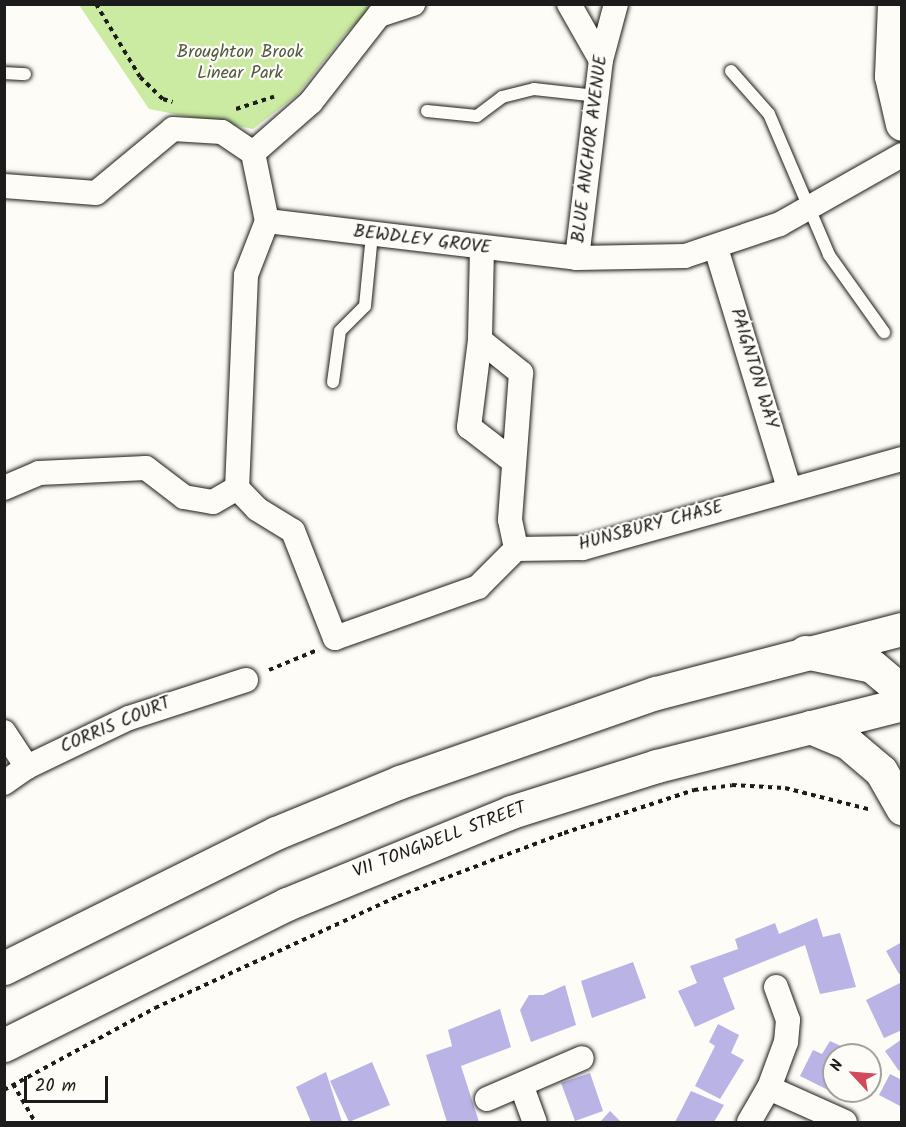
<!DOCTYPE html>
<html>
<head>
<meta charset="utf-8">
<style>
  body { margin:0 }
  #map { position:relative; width:906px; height:1127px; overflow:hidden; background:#fdfcf7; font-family:Kalam,sans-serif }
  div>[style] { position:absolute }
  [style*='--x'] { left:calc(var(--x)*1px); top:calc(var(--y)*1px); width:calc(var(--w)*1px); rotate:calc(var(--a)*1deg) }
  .green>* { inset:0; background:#cbeba3 }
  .building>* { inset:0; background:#bab3e5 }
  .path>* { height:4px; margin-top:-2px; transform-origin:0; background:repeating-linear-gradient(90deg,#1c1c1c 0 4.5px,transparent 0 9px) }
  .roads { filter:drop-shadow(0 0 2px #1c1c1c) drop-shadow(0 0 2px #1c1c1c) }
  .lane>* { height:12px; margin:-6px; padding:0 6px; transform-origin:6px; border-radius:6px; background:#fdfcf7 }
  .street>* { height:24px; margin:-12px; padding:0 12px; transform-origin:12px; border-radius:12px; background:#fdfcf7 }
  .secondary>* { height:33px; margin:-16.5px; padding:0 16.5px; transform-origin:16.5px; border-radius:16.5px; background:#fdfcf7 }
  .highway>* { height:33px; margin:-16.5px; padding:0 16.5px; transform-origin:16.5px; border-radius:16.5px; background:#fdfcf7 }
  span { translate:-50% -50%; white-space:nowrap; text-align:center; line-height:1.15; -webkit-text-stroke:4.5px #fdfcf7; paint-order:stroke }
  .park-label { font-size:18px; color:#515a44 }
  .street-label { font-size:18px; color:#1c1c1c }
  .frame { position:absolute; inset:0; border:6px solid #1c1c1c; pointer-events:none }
  .north { position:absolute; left:822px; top:1043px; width:60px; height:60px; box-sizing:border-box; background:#fdfcf7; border:2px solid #a3a29f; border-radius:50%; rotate:296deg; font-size:16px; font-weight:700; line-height:24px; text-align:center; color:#1c1c1c }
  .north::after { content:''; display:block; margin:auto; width:21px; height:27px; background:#d1495b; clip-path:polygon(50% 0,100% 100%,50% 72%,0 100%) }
  .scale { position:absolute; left:24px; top:1076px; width:84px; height:27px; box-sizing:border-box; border:3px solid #1c1c1c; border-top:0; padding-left:8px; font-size:18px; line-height:21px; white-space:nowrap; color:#1c1c1c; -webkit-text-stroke:4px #fdfcf7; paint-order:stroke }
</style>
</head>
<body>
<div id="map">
  <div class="green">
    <i style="clip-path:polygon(79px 5px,378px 5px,346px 33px,296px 96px,253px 129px,149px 109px)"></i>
  </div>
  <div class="building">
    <i style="clip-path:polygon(817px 918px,823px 937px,840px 933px,856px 987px,820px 994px,805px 945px,723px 978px,735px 1009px,695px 1027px,678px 991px,697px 983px,690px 966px,738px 949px,735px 939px,775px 923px,779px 934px)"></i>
    <i style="clip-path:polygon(902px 942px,902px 973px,899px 974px,886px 951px)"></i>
    <i style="clip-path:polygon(633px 962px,646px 998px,592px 1018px,581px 981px)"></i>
    <i style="clip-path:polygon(902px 982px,902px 1030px,884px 1038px,866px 1000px)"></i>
    <i style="clip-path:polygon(565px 985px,576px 1025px,531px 1042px,520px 1010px,529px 995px,543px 995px)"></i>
    <i style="clip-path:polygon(500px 1009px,511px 1047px,461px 1066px,479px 1122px,447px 1122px,426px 1055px,452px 1046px,448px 1030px)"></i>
    <i style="clip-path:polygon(718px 1024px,739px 1035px,731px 1053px,744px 1060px,720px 1099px,695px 1086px,715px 1046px,709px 1042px)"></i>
    <i style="clip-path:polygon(902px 1039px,902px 1069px,899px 1071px,885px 1051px)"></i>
    <i style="clip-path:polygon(830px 1041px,854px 1052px,834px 1055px,832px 1092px,800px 1076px,813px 1050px,822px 1054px)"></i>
    <i style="clip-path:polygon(372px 1062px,390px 1105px,349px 1122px,330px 1081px)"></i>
    <i style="clip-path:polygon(326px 1072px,342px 1122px,311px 1122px,296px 1087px)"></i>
    <i style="clip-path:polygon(590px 1073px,603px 1111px,575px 1121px,561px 1083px)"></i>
    <i style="clip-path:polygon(890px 1074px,902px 1080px,900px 1106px,879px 1095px)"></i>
    <i style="clip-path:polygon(691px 1091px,724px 1105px,714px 1122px,675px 1122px)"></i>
    <i style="clip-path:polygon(610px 1111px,621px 1122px,600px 1122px)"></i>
  </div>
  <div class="path">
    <i style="--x:96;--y:4;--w:85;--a:58.9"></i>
    <i style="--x:140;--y:77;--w:32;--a:44"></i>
    <i style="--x:163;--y:99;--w:10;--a:17"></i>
    <i style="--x:236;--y:109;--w:40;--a:-18"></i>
    <i style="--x:269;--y:670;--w:50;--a:-22.4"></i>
    <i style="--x:13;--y:1084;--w:44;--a:59.9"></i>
    <i style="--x:4;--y:1090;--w:172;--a:-28.5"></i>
    <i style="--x:155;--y:1008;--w:268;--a:-24.7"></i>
    <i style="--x:398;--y:896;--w:178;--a:-20.8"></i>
    <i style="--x:564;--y:833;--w:137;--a:-18.3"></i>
    <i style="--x:694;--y:790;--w:38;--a:-7"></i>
    <i style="--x:732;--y:785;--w:53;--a:3.2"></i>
    <i style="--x:785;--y:788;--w:86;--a:14.2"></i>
  </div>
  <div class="roads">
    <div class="lane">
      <i style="--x:731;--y:71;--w:57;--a:48.5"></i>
      <i style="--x:769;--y:114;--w:153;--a:66.9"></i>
      <i style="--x:829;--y:255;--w:95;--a:54.5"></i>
      <i style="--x:4;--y:73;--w:21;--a:3"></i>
      <i style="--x:427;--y:111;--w:50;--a:5.7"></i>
      <i style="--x:477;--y:116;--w:31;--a:-37"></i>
      <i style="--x:502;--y:97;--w:33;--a:-14"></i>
      <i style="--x:534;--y:89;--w:62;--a:6.4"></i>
      <i style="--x:333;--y:382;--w:51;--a:-82.2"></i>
      <i style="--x:340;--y:331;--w:35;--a:-45"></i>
      <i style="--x:365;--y:306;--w:72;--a:-84.4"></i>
    </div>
    <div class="street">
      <i style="--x:569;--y:4;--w:64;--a:60.3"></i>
      <i style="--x:253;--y:153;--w:77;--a:-41.3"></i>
      <i style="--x:311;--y:102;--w:110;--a:-52"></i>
      <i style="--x:379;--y:15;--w:36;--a:-18"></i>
      <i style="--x:4;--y:186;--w:92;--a:4.4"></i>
      <i style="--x:96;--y:193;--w:100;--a:-39.7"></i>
      <i style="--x:173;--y:129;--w:49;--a:3.5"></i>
      <i style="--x:222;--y:132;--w:37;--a:34"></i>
      <i style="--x:253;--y:153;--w:69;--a:78.4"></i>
      <i style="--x:267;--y:221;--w:312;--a:6.8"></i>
      <i style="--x:577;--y:258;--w:108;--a:-1.1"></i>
      <i style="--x:685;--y:256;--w:100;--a:-18.6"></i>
      <i style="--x:780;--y:224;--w:140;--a:-29.5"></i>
      <i style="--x:267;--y:221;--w:58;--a:111.3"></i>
      <i style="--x:246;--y:275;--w:213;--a:92.4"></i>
      <i style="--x:237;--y:488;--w:29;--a:46"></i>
      <i style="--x:257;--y:509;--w:42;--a:31.4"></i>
      <i style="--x:293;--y:531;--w:115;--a:68.6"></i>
      <i style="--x:335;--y:638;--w:152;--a:-19.6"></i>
      <i style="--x:478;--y:587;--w:54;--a:-45"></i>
      <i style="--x:516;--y:549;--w:67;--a:-0.9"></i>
      <i style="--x:583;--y:548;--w:331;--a:-15.6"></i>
      <i style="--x:716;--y:248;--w:252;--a:73.1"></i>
      <i style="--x:482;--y:249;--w:91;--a:91.3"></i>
      <i style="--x:480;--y:340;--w:53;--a:38.8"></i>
      <i style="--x:521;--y:373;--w:147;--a:94.3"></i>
      <i style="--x:510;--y:520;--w:30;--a:78"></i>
      <i style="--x:577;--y:258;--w:199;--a:-83.1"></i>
      <i style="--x:601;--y:60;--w:58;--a:-75"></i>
      <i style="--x:480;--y:340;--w:88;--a:97.2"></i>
      <i style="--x:469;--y:427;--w:56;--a:37.7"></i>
      <i style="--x:4;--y:488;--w:38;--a:-23"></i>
      <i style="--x:39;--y:473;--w:107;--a:-2.7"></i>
      <i style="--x:146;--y:468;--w:48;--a:37.3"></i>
      <i style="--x:184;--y:497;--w:29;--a:10"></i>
      <i style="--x:213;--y:502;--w:28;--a:-30"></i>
      <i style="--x:4;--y:732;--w:42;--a:56.7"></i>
      <i style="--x:27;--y:767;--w:113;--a:-25.7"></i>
      <i style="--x:129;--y:718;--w:123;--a:-18"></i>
      <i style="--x:4;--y:783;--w:28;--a:-35"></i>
      <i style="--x:776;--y:987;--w:35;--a:70"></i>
      <i style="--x:788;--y:1020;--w:22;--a:95"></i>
      <i style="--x:786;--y:1042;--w:49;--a:110.3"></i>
      <i style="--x:769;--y:1088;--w:83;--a:24.1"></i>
      <i style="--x:522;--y:1087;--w:37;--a:70"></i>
      <i style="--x:487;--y:1099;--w:103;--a:-23.3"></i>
      <i style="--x:749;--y:1122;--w:39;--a:-60"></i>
    </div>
    <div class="secondary">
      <i style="--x:894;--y:4;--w:72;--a:92.4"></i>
      <i style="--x:891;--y:76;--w:49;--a:77.1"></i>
      <i style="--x:805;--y:652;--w:68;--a:11.8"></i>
      <i style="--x:872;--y:666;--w:39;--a:40"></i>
      <i style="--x:810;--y:727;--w:41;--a:22.8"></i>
      <i style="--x:848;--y:743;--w:43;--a:40.3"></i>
      <i style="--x:881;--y:771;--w:43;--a:60.4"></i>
    </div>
    <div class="highway">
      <i style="--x:4;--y:968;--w:304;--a:-26.4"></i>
      <i style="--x:276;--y:833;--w:134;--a:-22.4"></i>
      <i style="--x:400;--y:782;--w:271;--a:-19.2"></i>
      <i style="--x:656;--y:693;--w:254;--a:-14.6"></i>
      <i style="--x:4;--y:1045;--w:316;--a:-26.5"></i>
      <i style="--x:287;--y:904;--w:242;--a:-22.3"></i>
      <i style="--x:511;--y:812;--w:153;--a:-17.5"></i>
      <i style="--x:657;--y:766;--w:253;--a:-14.2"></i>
    </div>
  </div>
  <div class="park-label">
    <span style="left:240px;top:64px">Broughton Brook<br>Linear Park</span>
  </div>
  <div class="street-label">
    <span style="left:591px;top:149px;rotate:-83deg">BLUE ANCHOR AVENUE</span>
    <span style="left:422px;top:241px;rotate:7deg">BEWDLEY GROVE</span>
    <span style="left:753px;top:369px;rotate:73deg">PAIGNTON WAY</span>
    <span style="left:651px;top:527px;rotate:-15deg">HUNSBURY CHASE</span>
    <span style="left:116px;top:726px;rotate:-23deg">CORRIS COURT</span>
    <span style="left:440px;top:841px;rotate:-21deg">V11 TONGWELL STREET</span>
  </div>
  <div class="frame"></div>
  <div class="north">N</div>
  <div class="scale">20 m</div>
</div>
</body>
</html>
